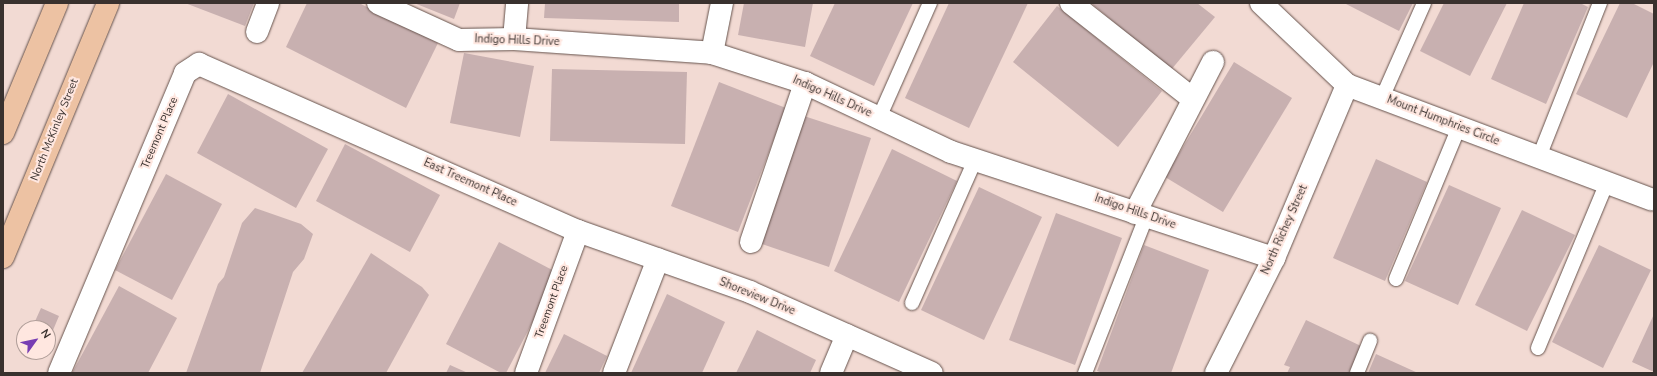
<!DOCTYPE html>
<html>
<head>
<meta charset="utf-8">
<style>
  body { margin:0 }
  #map { position:relative; width:1657px; height:376px; overflow:hidden; background:#f2dad3; font-family:"Nunito Sans",sans-serif }
  div>[style] { position:absolute }
  [style*='--x'] { left:calc(var(--x)*1px); top:calc(var(--y)*1px); width:calc(var(--w)*1px); rotate:calc(var(--a)*1deg) }
  .building>* { inset:0; background:#c8b0b0 }
  .roads { filter:drop-shadow(0 0 1px #66534d) drop-shadow(0 0 1px #66534d) }
  .service>* { height:14px; margin:-7px; padding:0 7px; transform-origin:7px; border-radius:7px; background:#fff }
  .minor>* { height:22px; margin:-11px; padding:0 11px; transform-origin:11px; border-radius:11px; background:#fff }
  .primary>* { height:22px; margin:-11px; padding:0 11px; transform-origin:11px; border-radius:11px; background:#edc2a3 }
  span { translate:-50% -50%; white-space:nowrap; text-align:center; line-height:1.15; -webkit-text-stroke:4px #ffe7e0; paint-order:stroke }
  .street-label { font-size:11px; color:#39312e }
  .frame { position:absolute; inset:0; border:4px solid #39312e; pointer-events:none }
  .north { position:absolute; left:16px; top:320px; width:40px; height:40px; box-sizing:border-box; background:#ffe7e0; border:1px solid #b09e99; border-radius:50%; rotate:57deg; font-size:11px; font-weight:700; line-height:16px; text-align:center; color:#39312e }
  .north::after { content:''; display:block; margin:auto; width:14px; height:18px; background:#773db3; clip-path:polygon(50% 0,100% 100%,50% 72%,0 100%) }
</style>
</head>
<body>
<div id="map">
  <div class="building">
    <i style="clip-path:polygon(185px 3px,254px 3px,245px 26px)"></i>
    <i style="clip-path:polygon(307px 3px,359px 3px,438px 43px,406px 108px,286px 47px)"></i>
    <i style="clip-path:polygon(414px 3px,460px 3px,454px 19px)"></i>
    <i style="clip-path:polygon(545px 3px,679px 3px,679px 22px,544px 18px)"></i>
    <i style="clip-path:polygon(744px 3px,813px 3px,805px 47px,738px 35px)"></i>
    <i style="clip-path:polygon(835px 3px,913px 3px,874px 86px,810px 56px)"></i>
    <i style="clip-path:polygon(949px 3px,1028px 3px,969px 128px,905px 98px)"></i>
    <i style="clip-path:polygon(1091px 3px,1197px 3px,1215px 17px,1171px 70px)"></i>
    <i style="clip-path:polygon(1346px 3px,1413px 3px,1399px 31px,1346px 4px)"></i>
    <i style="clip-path:polygon(1444px 3px,1507px 3px,1470px 76px,1420px 51px)"></i>
    <i style="clip-path:polygon(1524px 3px,1580px 3px,1588px 7px,1546px 104px,1491px 79px)"></i>
    <i style="clip-path:polygon(1620px 3px,1632px 3px,1654px 14px,1654px 62px,1627px 118px,1576px 94px)"></i>
    <i style="clip-path:polygon(1057px 6px,1162px 91px,1118px 147px,1013px 62px)"></i>
    <i style="clip-path:polygon(464px 53px,534px 66px,520px 137px,450px 123px)"></i>
    <i style="clip-path:polygon(1234px 62px,1292px 98px,1223px 212px,1165px 177px)"></i>
    <i style="clip-path:polygon(552px 69px,687px 72px,685px 144px,550px 141px)"></i>
    <i style="clip-path:polygon(719px 82px,786px 108px,738px 232px,671px 206px)"></i>
    <i style="clip-path:polygon(228px 94px,328px 149px,296px 208px,197px 153px)"></i>
    <i style="clip-path:polygon(804px 116px,871px 138px,829px 267px,762px 244px)"></i>
    <i style="clip-path:polygon(345px 144px,440px 195px,410px 252px,316px 201px)"></i>
    <i style="clip-path:polygon(892px 149px,957px 181px,899px 302px,834px 271px)"></i>
    <i style="clip-path:polygon(1376px 159px,1427px 182px,1385px 281px,1333px 258px)"></i>
    <i style="clip-path:polygon(166px 174px,222px 204px,172px 300px,115px 270px)"></i>
    <i style="clip-path:polygon(1449px 185px,1501px 208px,1458px 305px,1405px 281px)"></i>
    <i style="clip-path:polygon(979px 187px,1042px 217px,984px 340px,921px 310px)"></i>
    <i style="clip-path:polygon(255px 208px,301px 224px,313px 234px,304px 259px,293px 272px,260px 373px,186px 373px,218px 284px,224px 277px,242px 223px)"></i>
    <i style="clip-path:polygon(1522px 210px,1575px 235px,1527px 331px,1475px 305px)"></i>
    <i style="clip-path:polygon(1056px 213px,1122px 238px,1075px 365px,1009px 340px)"></i>
    <i style="clip-path:polygon(499px 242px,558px 273px,506px 373px,501px 373px,446px 344px)"></i>
    <i style="clip-path:polygon(1144px 245px,1209px 270px,1171px 373px,1103px 373px,1097px 371px)"></i>
    <i style="clip-path:polygon(1599px 245px,1651px 270px,1603px 368px,1552px 342px)"></i>
    <i style="clip-path:polygon(371px 253px,422px 287px,429px 295px,386px 373px,302px 373px)"></i>
    <i style="clip-path:polygon(119px 286px,177px 318px,148px 373px,72px 373px)"></i>
    <i style="clip-path:polygon(667px 294px,725px 322px,702px 373px,631px 373px)"></i>
    <i style="clip-path:polygon(41px 308px,59px 316px,48px 342px,48px 328px,32px 328px)"></i>
    <i style="clip-path:polygon(1654px 314px,1654px 372px,1632px 362px)"></i>
    <i style="clip-path:polygon(1306px 320px,1361px 346px,1349px 373px,1287px 373px,1290px 367px,1284px 365px)"></i>
    <i style="clip-path:polygon(757px 330px,816px 360px,810px 373px,736px 373px)"></i>
    <i style="clip-path:polygon(564px 334px,607px 356px,599px 373px,545px 373px)"></i>
    <i style="clip-path:polygon(32px 352px,44px 352px,42px 356px)"></i>
    <i style="clip-path:polygon(1376px 354px,1418px 373px,1368px 373px)"></i>
    <i style="clip-path:polygon(450px 365px,468px 373px,446px 373px)"></i>
  </div>
  <div class="roads">
    <div class="service">
      <i style="--x:1382;--y:98;--w:104;--a:-66.1"></i>
      <i style="--x:879;--y:118;--w:126;--a:-66.1"></i>
      <i style="--x:1539;--y:157;--w:166;--a:-68.4"></i>
      <i style="--x:1396;--y:279;--w:165;--a:-67.5"></i>
      <i style="--x:912;--y:303;--w:156;--a:-66.2"></i>
      <i style="--x:1538;--y:348;--w:180;--a:-67.4"></i>
      <i style="--x:1085;--y:373;--w:168;--a:-68.6"></i>
      <i style="--x:1357;--y:373;--w:35;--a:-68"></i>
    </div>
    <div class="minor">
      <i style="--x:378;--y:3;--w:89;--a:24.6"></i>
      <i style="--x:459;--y:40;--w:55;--a:-1"></i>
      <i style="--x:514;--y:39;--w:198;--a:4"></i>
      <i style="--x:712;--y:53;--w:98;--a:17.9"></i>
      <i style="--x:805;--y:83;--w:161;--a:25.3"></i>
      <i style="--x:951;--y:152;--w:340;--a:18.2"></i>
      <i style="--x:1071;--y:3;--w:155;--a:38.2"></i>
      <i style="--x:1261;--y:3;--w:119;--a:43.6"></i>
      <i style="--x:1347;--y:85;--w:325;--a:20.6"></i>
      <i style="--x:257;--y:32;--w:31;--a:-69"></i>
      <i style="--x:514;--y:39;--w:36;--a:-85"></i>
      <i style="--x:712;--y:53;--w:51;--a:-78.7"></i>
      <i style="--x:1135;--y:213;--w:170;--a:-62.7"></i>
      <i style="--x:751;--y:242;--w:168;--a:-71.2"></i>
      <i style="--x:59;--y:373;--w:325;--a:-67.2"></i>
      <i style="--x:185;--y:73;--w:17;--a:-33"></i>
      <i style="--x:199;--y:64;--w:414;--a:23.8"></i>
      <i style="--x:578;--y:231;--w:182;--a:19.5"></i>
      <i style="--x:750;--y:292;--w:199;--a:24"></i>
      <i style="--x:526;--y:373;--w:151;--a:-69.9"></i>
      <i style="--x:614;--y:373;--w:122;--a:-68.9"></i>
      <i style="--x:831;--y:373;--w:41;--a:-67.2"></i>
      <i style="--x:1216;--y:373;--w:129;--a:-63.2"></i>
      <i style="--x:1274;--y:258;--w:188;--a:-67.1"></i>
    </div>
    <div class="primary">
      <i style="--x:3;--y:133;--w:141;--a:-67.4"></i>
      <i style="--x:3;--y:257;--w:275;--a:-67.5"></i>
    </div>
  </div>
  <div class="street-label">
    <span style="left:517px;top:41px;rotate:2deg">Indigo Hills Drive</span>
    <span style="left:832px;top:97px;rotate:24deg">Indigo Hills Drive</span>
    <span style="left:1443px;top:121px;rotate:21deg">Mount Humphries Circle</span>
    <span style="left:55px;top:130px;rotate:-68deg">North McKinley Street</span>
    <span style="left:160px;top:133px;rotate:-67deg">Treemont Place</span>
    <span style="left:470px;top:183px;rotate:24deg">East Treemont Place</span>
    <span style="left:1135px;top:212px;rotate:19deg">Indigo Hills Drive</span>
    <span style="left:1285px;top:230px;rotate:-66deg">North Richey Street</span>
    <span style="left:757px;top:297px;rotate:22deg">Shoreview Drive</span>
    <span style="left:552px;top:302px;rotate:-70deg">Treemont Place</span>
  </div>
  <div class="frame"></div>
  <div class="north">N</div>
</div>
</body>
</html>
